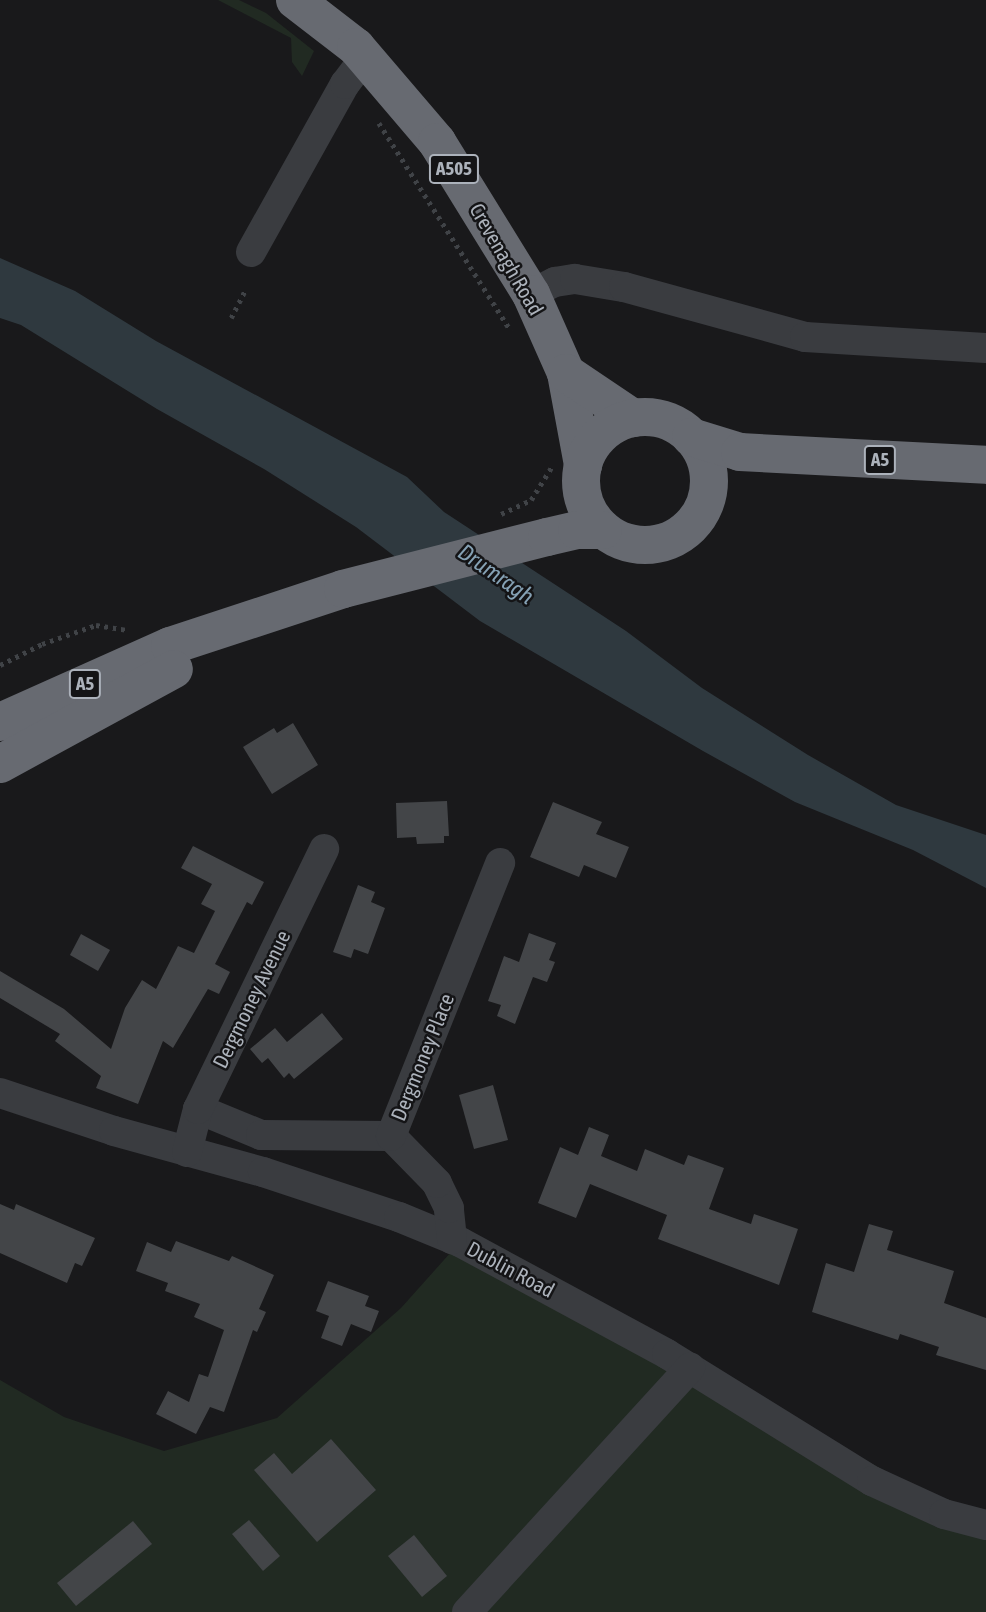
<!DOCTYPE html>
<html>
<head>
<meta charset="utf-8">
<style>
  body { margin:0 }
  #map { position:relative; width:986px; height:1612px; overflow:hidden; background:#19191b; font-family:"Asap Condensed",sans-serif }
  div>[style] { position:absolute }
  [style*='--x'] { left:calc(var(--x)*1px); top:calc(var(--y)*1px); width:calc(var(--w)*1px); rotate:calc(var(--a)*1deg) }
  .green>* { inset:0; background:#212a22 }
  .water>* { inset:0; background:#2f393f }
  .building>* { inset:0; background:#434548 }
  .path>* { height:4.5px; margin-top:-2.25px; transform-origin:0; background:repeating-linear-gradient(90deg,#404347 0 3.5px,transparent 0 8.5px) }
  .minor>* { height:30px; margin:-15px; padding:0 15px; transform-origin:15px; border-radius:15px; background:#3a3c40 }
  .highway>* { height:38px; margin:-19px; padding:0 19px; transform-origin:19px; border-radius:19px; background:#676a71 }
  .highway>.ring { margin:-19px; padding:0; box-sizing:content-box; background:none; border:38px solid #676a71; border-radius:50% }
  span { translate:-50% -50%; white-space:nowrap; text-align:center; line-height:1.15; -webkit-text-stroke:5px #141416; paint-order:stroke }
  .shield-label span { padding:2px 5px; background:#141416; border:2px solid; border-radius:5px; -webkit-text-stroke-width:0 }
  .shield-label { font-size:19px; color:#acb2bb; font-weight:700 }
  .street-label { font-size:21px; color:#acb2bb }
  .water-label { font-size:23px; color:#85a1b4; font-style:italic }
</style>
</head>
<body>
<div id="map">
  <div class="green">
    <i style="clip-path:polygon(218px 0,239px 0,266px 13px,314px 51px,302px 76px,292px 62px,291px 38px)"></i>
    <i style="clip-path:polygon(460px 1242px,986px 1525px,986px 1612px,0 1612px,0 1380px,64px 1417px,164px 1451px,277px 1418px,401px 1308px)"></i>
  </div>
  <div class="water">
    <i style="clip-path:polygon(0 258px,75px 291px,156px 341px,407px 477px,444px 512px,626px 631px,702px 688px,808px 755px,896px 805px,986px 835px,986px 888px,913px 850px,795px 802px,703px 751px,480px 621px,356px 527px,264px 469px,157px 409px,21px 325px,0 318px)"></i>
  </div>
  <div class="building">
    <i style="clip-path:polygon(293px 723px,318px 765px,272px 794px,243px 747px,274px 728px,277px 733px)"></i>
    <i style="clip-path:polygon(447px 801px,449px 836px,444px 836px,444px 843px,417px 844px,416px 837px,397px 838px,396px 803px)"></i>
    <i style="clip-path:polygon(553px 802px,602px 822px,596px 834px,629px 847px,616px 878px,584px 865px,579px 877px,530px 857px)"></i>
    <i style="clip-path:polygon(193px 846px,264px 882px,252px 905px,247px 902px,215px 964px,230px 972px,219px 994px,208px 989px,173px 1048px,163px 1041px,138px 1104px,96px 1088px,101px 1076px,55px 1041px,60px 1034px,0 998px,0 971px,64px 1009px,111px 1049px,125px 1008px,142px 980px,156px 989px,178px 946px,194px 953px,215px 911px,201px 904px,212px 884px,181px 868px)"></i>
    <i style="clip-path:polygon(358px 885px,375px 892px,371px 902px,385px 908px,368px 954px,354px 949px,351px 958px,333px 952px)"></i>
    <i style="clip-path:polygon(529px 933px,556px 943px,549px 960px,555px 962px,547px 982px,533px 977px,515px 1024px,497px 1016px,501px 1005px,488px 1001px,504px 956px,519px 962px)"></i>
    <i style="clip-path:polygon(81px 934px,110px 950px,98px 971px,70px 955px)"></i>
    <i style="clip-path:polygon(322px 1013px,343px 1039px,294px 1079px,289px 1073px,284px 1078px,268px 1058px,262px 1063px,250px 1049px,275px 1028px,287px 1042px)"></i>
    <i style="clip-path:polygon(493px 1085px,508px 1140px,474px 1149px,459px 1095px)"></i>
    <i style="clip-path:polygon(589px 1127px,609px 1135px,601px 1156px,637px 1171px,645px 1149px,684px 1165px,688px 1155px,724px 1168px,709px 1209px,751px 1224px,754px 1214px,798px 1229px,779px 1285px,658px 1239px,667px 1215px,590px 1184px,576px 1218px,538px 1203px,560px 1147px,578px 1155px)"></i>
    <i style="clip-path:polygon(0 1204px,14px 1210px,16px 1204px,95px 1238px,82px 1266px,75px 1263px,67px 1283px,0 1253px)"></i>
    <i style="clip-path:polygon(869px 1224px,893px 1231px,887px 1250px,954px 1271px,944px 1303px,986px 1318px,986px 1370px,936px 1355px,939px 1347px,900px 1334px,898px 1340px,812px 1312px,826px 1263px,854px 1272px)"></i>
    <i style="clip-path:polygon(176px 1241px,229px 1261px,232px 1256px,274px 1275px,259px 1309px,266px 1312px,257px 1332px,253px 1330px,224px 1412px,210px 1407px,196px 1434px,156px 1414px,168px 1391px,189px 1402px,199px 1374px,208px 1377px,224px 1330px,194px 1317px,200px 1304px,165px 1291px,168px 1283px,136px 1271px,147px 1242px,171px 1252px)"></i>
    <i style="clip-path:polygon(328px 1281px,369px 1296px,365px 1306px,379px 1311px,371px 1332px,351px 1324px,342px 1346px,321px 1338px,329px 1316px,316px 1311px)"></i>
    <i style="clip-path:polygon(331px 1439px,376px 1490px,317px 1542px,254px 1470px,274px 1453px,292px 1474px)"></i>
    <i style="clip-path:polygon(249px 1520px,280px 1556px,263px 1571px,232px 1534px)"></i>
    <i style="clip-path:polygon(133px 1521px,152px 1544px,76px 1606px,57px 1583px)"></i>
    <i style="clip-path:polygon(414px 1535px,447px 1576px,422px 1597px,388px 1556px)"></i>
  </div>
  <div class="path">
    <i style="--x:379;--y:123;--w:246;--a:57.6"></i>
    <i style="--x:231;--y:318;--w:30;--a:-63"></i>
    <i style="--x:501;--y:514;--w:33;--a:-25"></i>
    <i style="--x:531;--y:500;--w:38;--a:-58"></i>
    <i style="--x:0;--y:665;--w:47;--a:-26.6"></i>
    <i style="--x:42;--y:644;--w:57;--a:-19.4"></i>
    <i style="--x:96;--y:625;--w:31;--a:9"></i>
  </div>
  <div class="minor">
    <i style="--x:251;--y:252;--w:193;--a:-60.8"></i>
    <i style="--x:345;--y:84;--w:34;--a:-53"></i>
    <i style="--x:531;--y:294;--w:27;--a:-27"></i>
    <i style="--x:555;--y:282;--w:20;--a:-9"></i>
    <i style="--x:575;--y:279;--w:50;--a:9.3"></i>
    <i style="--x:624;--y:287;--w:188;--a:15.4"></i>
    <i style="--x:805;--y:337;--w:181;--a:3.5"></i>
    <i style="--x:0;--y:1093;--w:120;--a:18.4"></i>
    <i style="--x:114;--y:1131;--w:155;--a:15.4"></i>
    <i style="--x:263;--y:1172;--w:143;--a:18.3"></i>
    <i style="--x:399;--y:1217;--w:66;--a:22.3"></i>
    <i style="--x:460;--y:1242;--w:235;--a:28.4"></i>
    <i style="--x:667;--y:1354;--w:241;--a:31.8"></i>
    <i style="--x:872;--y:1481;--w:79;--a:24.6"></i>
    <i style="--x:944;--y:1514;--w:43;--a:14.7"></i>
    <i style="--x:198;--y:1109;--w:68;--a:22.4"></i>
    <i style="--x:261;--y:1135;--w:130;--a:0.4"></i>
    <i style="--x:187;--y:1152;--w:44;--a:-75.7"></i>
    <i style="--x:198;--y:1109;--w:289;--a:-64.1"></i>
    <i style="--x:452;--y:1239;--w:31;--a:-96"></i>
    <i style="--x:449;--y:1208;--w:28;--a:-116"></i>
    <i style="--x:437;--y:1183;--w:66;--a:-134.4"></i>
    <i style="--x:391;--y:1136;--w:294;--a:-68.2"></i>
    <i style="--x:467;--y:1612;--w:331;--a:-47.6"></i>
  </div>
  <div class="highway">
    <i style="--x:295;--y:0;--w:77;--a:37.6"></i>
    <i style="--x:356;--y:47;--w:125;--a:49.5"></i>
    <i style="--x:437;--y:142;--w:179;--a:58.3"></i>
    <i style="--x:531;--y:294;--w:86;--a:66.1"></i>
    <i style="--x:566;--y:373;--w:94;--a:79.5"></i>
    <i style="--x:566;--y:373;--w:81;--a:33.9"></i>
    <i class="ring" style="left:581px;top:417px;width:90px;height:90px"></i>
    <i style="--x:691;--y:437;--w:51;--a:17"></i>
    <i style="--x:740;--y:452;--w:246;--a:3"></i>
    <i style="--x:0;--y:722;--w:186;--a:-24.1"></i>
    <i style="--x:170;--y:646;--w:182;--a:-18.2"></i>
    <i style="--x:343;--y:589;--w:211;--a:-14.3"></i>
    <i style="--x:547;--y:537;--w:31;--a:-13"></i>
    <i style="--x:577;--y:530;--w:26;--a:0"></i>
    <i style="--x:0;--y:764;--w:198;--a:-28.6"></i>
  </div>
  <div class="shield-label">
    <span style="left:454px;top:169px">A505</span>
    <span style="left:880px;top:460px">A5</span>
    <span style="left:85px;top:684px">A5</span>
  </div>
  <div class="street-label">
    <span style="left:507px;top:259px;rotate:60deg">Crevenagh Road</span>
    <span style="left:251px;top:999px;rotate:-64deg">Dergmoney Avenue</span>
    <span style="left:422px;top:1057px;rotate:-68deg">Dergmoney Place</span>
    <span style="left:511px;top:1269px;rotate:28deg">Dublin Road</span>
  </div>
  <div class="water-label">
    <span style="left:496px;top:574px;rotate:35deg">Drumragh</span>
  </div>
</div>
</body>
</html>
